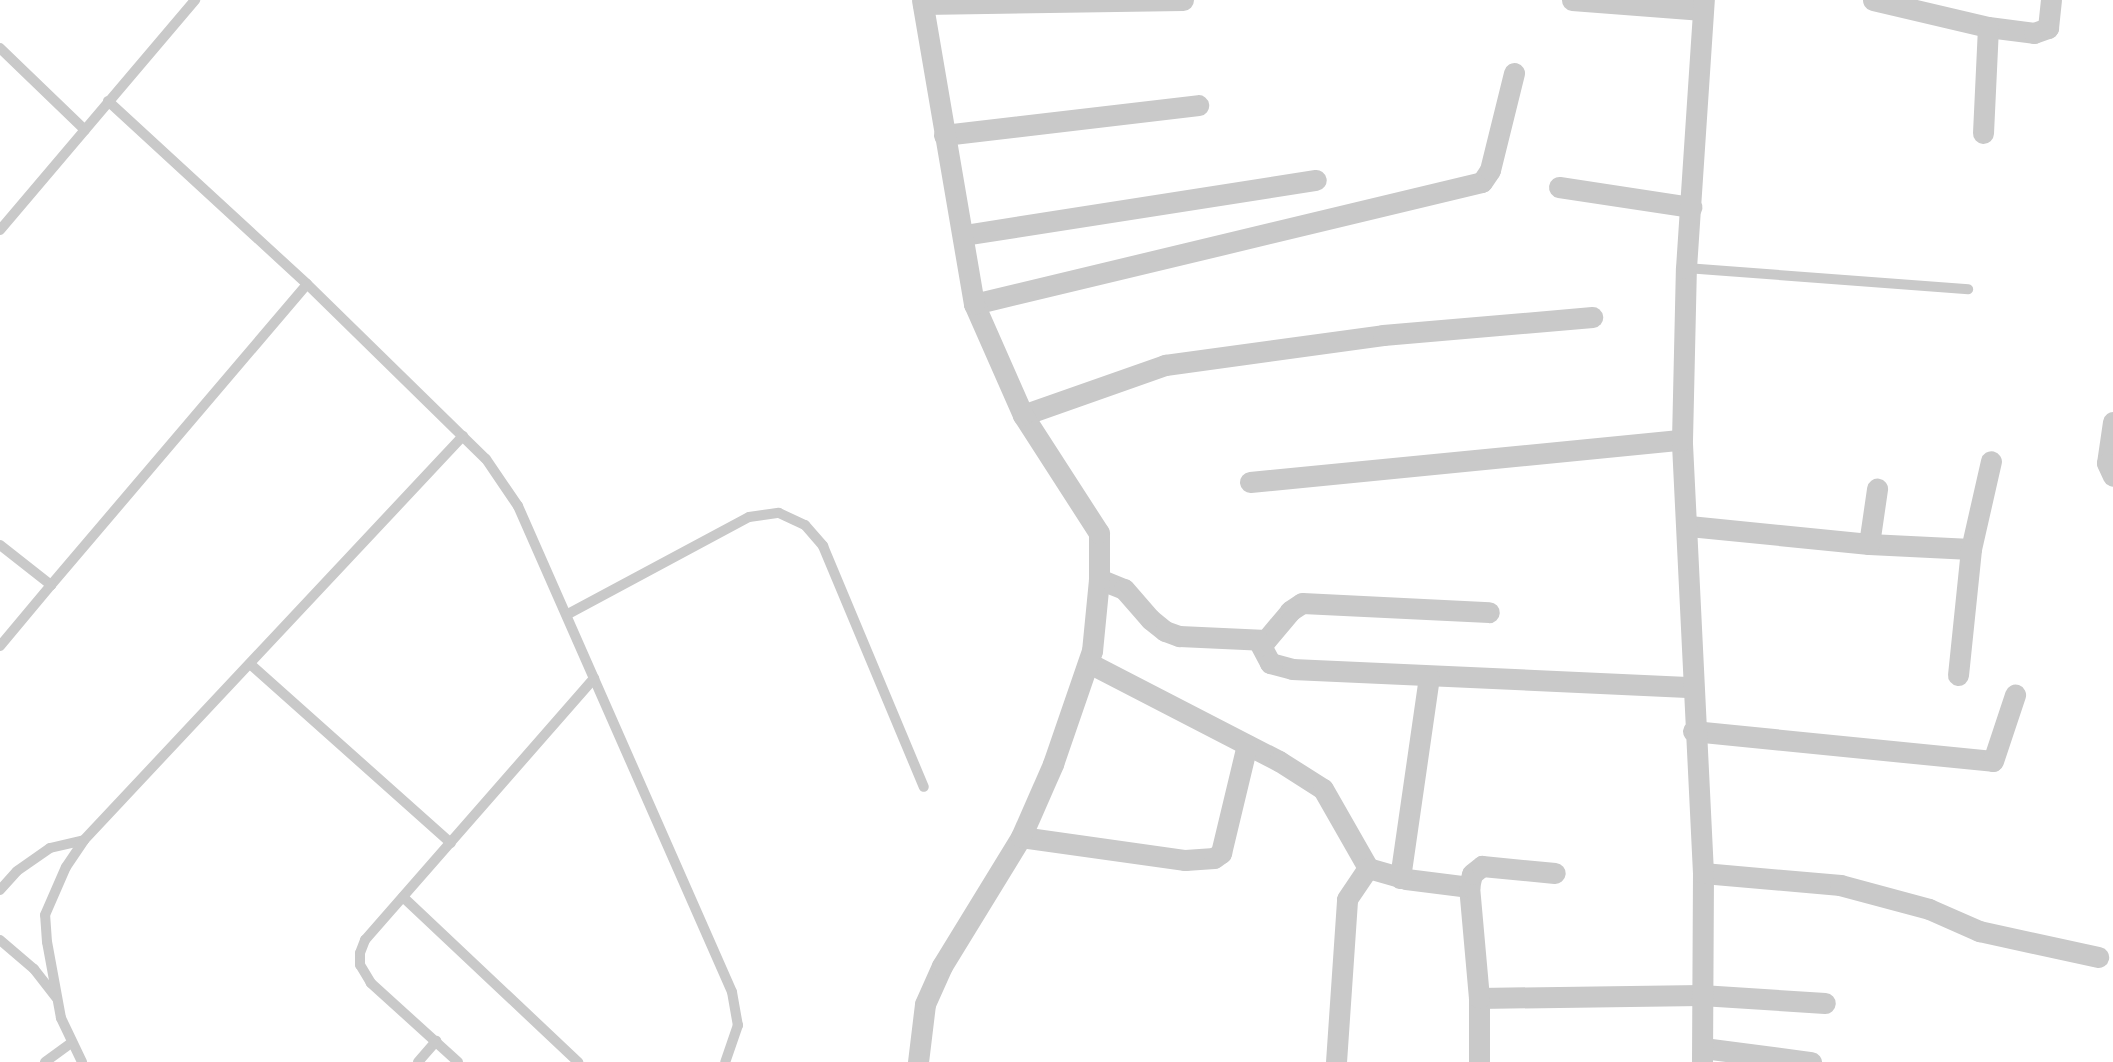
<!DOCTYPE html>
<html>
<head>
<meta charset="utf-8">
<style>
  body { margin:0 }
  #map { position:relative; width:2113px; height:1062px; overflow:hidden; background:#fff; font-family:"Fira Sans Condensed",sans-serif }
  div>[style] { position:absolute }
  [style*='--x'] { left:calc(var(--x)*1px); top:calc(var(--y)*1px); width:calc(var(--w)*1px); rotate:calc(var(--a)*1deg) }
  .service>* { height:10px; margin:-5px; padding:0 5px; transform-origin:5px; border-radius:5px; background:#c9c9c9 }
  .minor>* { height:21px; margin:-10.5px; padding:0 10.5px; transform-origin:10.5px; border-radius:10.5px; background:#c9c9c9 }
  span { translate:-50% -50%; white-space:nowrap; text-align:center; line-height:1.15; -webkit-text-stroke:6px #fff; paint-order:stroke }
</style>
</head>
<body>
<div id="map">
  <div class="service">
    <i style="--x:0;--y:48;--w:118;--a:44"></i>
    <i style="--x:108;--y:101;--w:270;--a:42.6"></i>
    <i style="--x:0;--y:230;--w:302;--a:-49.7"></i>
    <i style="--x:1686;--y:268;--w:283;--a:4.3"></i>
    <i style="--x:0;--y:545;--w:65;--a:38.1"></i>
    <i style="--x:51;--y:585;--w:395;--a:-49.6"></i>
    <i style="--x:307;--y:284;--w:250;--a:44.4"></i>
    <i style="--x:486;--y:459;--w:57;--a:55.8"></i>
    <i style="--x:518;--y:506;--w:531;--a:66.23"></i>
    <i style="--x:732;--y:992;--w:34;--a:80"></i>
    <i style="--x:738;--y:1025;--w:39;--a:109"></i>
    <i style="--x:568;--y:614;--w:205;--a:-28.2"></i>
    <i style="--x:749;--y:517;--w:30;--a:-8"></i>
    <i style="--x:779;--y:513;--w:29;--a:25"></i>
    <i style="--x:805;--y:525;--w:28;--a:49"></i>
    <i style="--x:823;--y:546;--w:261;--a:67.3"></i>
    <i style="--x:0;--y:646;--w:80;--a:-50.1"></i>
    <i style="--x:250;--y:664;--w:269;--a:41.7"></i>
    <i style="--x:0;--y:890;--w:25;--a:-48"></i>
    <i style="--x:17;--y:871;--w:40;--a:-34.9"></i>
    <i style="--x:50;--y:848;--w:35;--a:-13"></i>
    <i style="--x:403;--y:897;--w:241;--a:43.3"></i>
    <i style="--x:0;--y:940;--w:45;--a:40.5"></i>
    <i style="--x:34;--y:969;--w:36;--a:52"></i>
    <i style="--x:45;--y:1062;--w:31;--a:-36"></i>
    <i style="--x:82;--y:1062;--w:49;--a:-115.5"></i>
    <i style="--x:61;--y:1018;--w:77;--a:-100.4"></i>
    <i style="--x:47;--y:942;--w:27;--a:-94"></i>
    <i style="--x:45;--y:915;--w:52;--a:-66.4"></i>
    <i style="--x:66;--y:867;--w:32;--a:-56"></i>
    <i style="--x:84;--y:840;--w:554;--a:-46.83"></i>
    <i style="--x:418;--y:1062;--w:28;--a:-49"></i>
    <i style="--x:458;--y:1062;--w:118;--a:-137.8"></i>
    <i style="--x:371;--y:983;--w:21;--a:-121"></i>
    <i style="--x:360;--y:965;--w:12;--a:-90"></i>
    <i style="--x:360;--y:953;--w:14;--a:-69"></i>
    <i style="--x:365;--y:940;--w:348;--a:-48.8"></i>
  </div>
  <div class="minor">
    <i style="--x:1572;--y:0;--w:131;--a:4.4"></i>
    <i style="--x:1873;--y:0;--w:118;--a:13.2"></i>
    <i style="--x:1988;--y:27;--w:46;--a:7.4"></i>
    <i style="--x:2034;--y:33;--w:15;--a:-20"></i>
    <i style="--x:2048;--y:28;--w:28;--a:-84"></i>
    <i style="--x:923;--y:4;--w:260;--a:-0.9"></i>
    <i style="--x:1983;--y:133;--w:106;--a:-87.3"></i>
    <i style="--x:944;--y:135;--w:256;--a:-6.7"></i>
    <i style="--x:1559;--y:187;--w:134;--a:8.6"></i>
    <i style="--x:964;--y:235;--w:356;--a:-8.9"></i>
    <i style="--x:974;--y:304;--w:522;--a:-13.5"></i>
    <i style="--x:1482;--y:182;--w:14;--a:-56"></i>
    <i style="--x:1490;--y:170;--w:100;--a:-76.1"></i>
    <i style="--x:1023;--y:415;--w:151;--a:-19.4"></i>
    <i style="--x:1165;--y:365;--w:220;--a:-7.8"></i>
    <i style="--x:1383;--y:335;--w:210;--a:-4.9"></i>
    <i style="--x:2113;--y:422;--w:41;--a:98.3"></i>
    <i style="--x:2107;--y:463;--w:14;--a:65"></i>
    <i style="--x:1250;--y:482;--w:434;--a:-5.6"></i>
    <i style="--x:1689;--y:526;--w:181;--a:5.7"></i>
    <i style="--x:1869;--y:544;--w:102;--a:2.8"></i>
    <i style="--x:1971;--y:549;--w:90;--a:-77.2"></i>
    <i style="--x:1869;--y:544;--w:56;--a:-81.7"></i>
    <i style="--x:1099;--y:579;--w:27;--a:22"></i>
    <i style="--x:1124;--y:589;--w:40;--a:49"></i>
    <i style="--x:1150;--y:619;--w:19;--a:39"></i>
    <i style="--x:1165;--y:631;--w:15;--a:20"></i>
    <i style="--x:1179;--y:636;--w:87;--a:2.6"></i>
    <i style="--x:1266;--y:640;--w:38;--a:-50"></i>
    <i style="--x:1290;--y:611;--w:14;--a:-34"></i>
    <i style="--x:1302;--y:603;--w:187;--a:2.8"></i>
    <i style="--x:1258;--y:640;--w:26;--a:62"></i>
    <i style="--x:1270;--y:663;--w:23;--a:15"></i>
    <i style="--x:1292;--y:669;--w:401;--a:2.6"></i>
    <i style="--x:1089;--y:663;--w:214;--a:27.3"></i>
    <i style="--x:1279;--y:761;--w:52;--a:32.5"></i>
    <i style="--x:1323;--y:789;--w:91;--a:60.3"></i>
    <i style="--x:1368;--y:868;--w:40;--a:16"></i>
    <i style="--x:1406;--y:879;--w:64;--a:7.2"></i>
    <i style="--x:1958;--y:675;--w:127;--a:-84.1"></i>
    <i style="--x:1693;--y:731;--w:301;--a:5.7"></i>
    <i style="--x:1993;--y:761;--w:70;--a:-71.6"></i>
    <i style="--x:1021;--y:837;--w:166;--a:8"></i>
    <i style="--x:1185;--y:860;--w:29;--a:-4"></i>
    <i style="--x:1214;--y:858;--w:9;--a:-36"></i>
    <i style="--x:1221;--y:853;--w:111;--a:-76.5"></i>
    <i style="--x:1703;--y:873;--w:138;--a:5"></i>
    <i style="--x:1840;--y:885;--w:92;--a:15.1"></i>
    <i style="--x:1929;--y:909;--w:55;--a:23.7"></i>
    <i style="--x:1979;--y:931;--w:122;--a:12.3"></i>
    <i style="--x:1400;--y:878;--w:203;--a:-81.8"></i>
    <i style="--x:1479;--y:998;--w:222;--a:-0.8"></i>
    <i style="--x:1701;--y:995;--w:124;--a:3.7"></i>
    <i style="--x:1703;--y:1048;--w:109;--a:7.4"></i>
    <i style="--x:918;--y:1062;--w:58;--a:-83.1"></i>
    <i style="--x:925;--y:1004;--w:42;--a:-65.9"></i>
    <i style="--x:942;--y:966;--w:151;--a:-58.5"></i>
    <i style="--x:1021;--y:837;--w:80;--a:-66.3"></i>
    <i style="--x:1053;--y:764;--w:120;--a:-71"></i>
    <i style="--x:1092;--y:651;--w:72;--a:-84.4"></i>
    <i style="--x:1099;--y:579;--w:46;--a:-90"></i>
    <i style="--x:1099;--y:533;--w:140;--a:-122.8"></i>
    <i style="--x:1023;--y:415;--w:121;--a:-113.8"></i>
    <i style="--x:974;--y:304;--w:308;--a:-99.7"></i>
    <i style="--x:1336;--y:1062;--w:163;--a:-86.1"></i>
    <i style="--x:1347;--y:899;--w:37;--a:-56"></i>
    <i style="--x:1479;--y:1062;--w:64;--a:-90"></i>
    <i style="--x:1479;--y:998;--w:111;--a:-95.1"></i>
    <i style="--x:1469;--y:887;--w:13;--a:-77"></i>
    <i style="--x:1472;--y:874;--w:13;--a:-39"></i>
    <i style="--x:1482;--y:866;--w:73;--a:5.5"></i>
    <i style="--x:1702;--y:1062;--w:189;--a:-89.7"></i>
    <i style="--x:1703;--y:873;--w:434;--a:-92.8"></i>
    <i style="--x:1682;--y:440;--w:172;--a:-88.7"></i>
    <i style="--x:1686;--y:268;--w:269;--a:-86.2"></i>
  </div>
</div>
</body>
</html>
